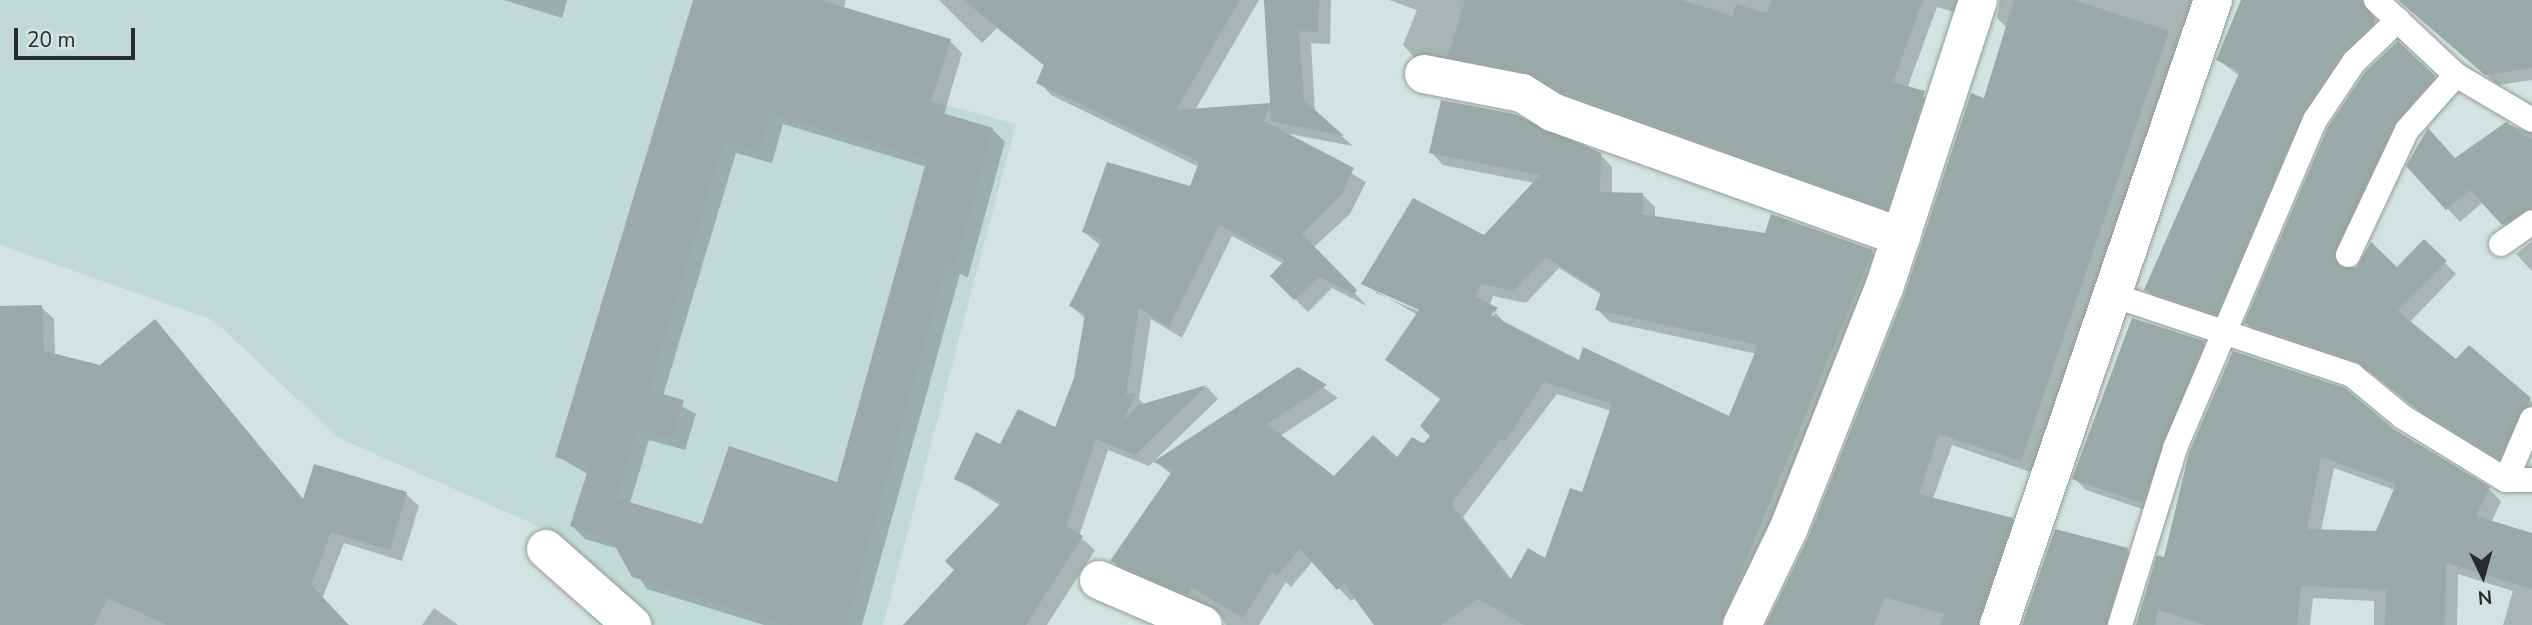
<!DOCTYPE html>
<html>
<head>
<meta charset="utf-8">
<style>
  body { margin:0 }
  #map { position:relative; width:2532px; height:625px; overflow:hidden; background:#d3e3e1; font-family:"Nunito Sans",sans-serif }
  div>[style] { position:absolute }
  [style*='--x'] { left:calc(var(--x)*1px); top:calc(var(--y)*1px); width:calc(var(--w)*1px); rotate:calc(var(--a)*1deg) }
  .built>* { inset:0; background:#c1dad6 }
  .shadow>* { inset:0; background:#0003 }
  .building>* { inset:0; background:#9baaa8 }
  .roads { filter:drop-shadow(0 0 2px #8f9e9c) drop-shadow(0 0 2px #8f9e9c) }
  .service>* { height:24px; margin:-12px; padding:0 12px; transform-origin:12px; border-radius:12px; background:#fff }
  .minor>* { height:38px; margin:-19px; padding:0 19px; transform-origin:19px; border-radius:19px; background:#fff }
  .tertiary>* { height:38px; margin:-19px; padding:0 19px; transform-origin:19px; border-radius:19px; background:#fff }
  span { translate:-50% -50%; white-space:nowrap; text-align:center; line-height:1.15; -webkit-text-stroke:5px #d3e3e1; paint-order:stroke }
  .north { position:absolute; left:2448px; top:541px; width:70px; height:70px; -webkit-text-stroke:5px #d3e3e1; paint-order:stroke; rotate:175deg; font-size:19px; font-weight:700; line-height:28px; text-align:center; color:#272c2c }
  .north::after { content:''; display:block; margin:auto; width:24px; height:32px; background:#272c2c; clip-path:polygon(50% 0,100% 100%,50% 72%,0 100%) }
  .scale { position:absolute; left:14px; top:28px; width:121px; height:32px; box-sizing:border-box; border:4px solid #272c2c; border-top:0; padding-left:9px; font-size:21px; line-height:24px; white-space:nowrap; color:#272c2c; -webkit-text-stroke:5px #d3e3e1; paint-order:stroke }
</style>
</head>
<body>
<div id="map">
  <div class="built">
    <i style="clip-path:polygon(0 0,690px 0,802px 66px,1016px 124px,883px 625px,653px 625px,540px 527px,339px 438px,213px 320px,0 245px)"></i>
  </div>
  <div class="shadow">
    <i style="clip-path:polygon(504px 0,567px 0,562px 18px)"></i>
    <i style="clip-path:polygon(evenodd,695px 0,846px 0,829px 56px,950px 41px,962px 53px,944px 115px,992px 129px,1005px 142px,968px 277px,960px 274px,862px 625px,764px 625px,647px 589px,619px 549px,585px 539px,572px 526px,589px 475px,557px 456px,695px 0,783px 124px,927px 167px,838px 484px,703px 526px,630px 503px,649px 440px,685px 450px,696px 414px,663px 396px,736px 153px,772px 163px,783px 124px)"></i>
    <i style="clip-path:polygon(939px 0,1259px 0,1195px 110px,1272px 105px,1266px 0,1331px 0,1330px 44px,1311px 43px,1315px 113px,1353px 146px,1284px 133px,1366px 182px,1350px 214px,1313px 248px,1367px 306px,1332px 288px,1308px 312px,1272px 276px,1284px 264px,1232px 236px,1182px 338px,1151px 319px,1139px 399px,1145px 405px,1207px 387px,1218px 399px,1149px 466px,1108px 450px,1079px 536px,1095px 550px,1047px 625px,931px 625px,956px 570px,1001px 506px,956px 478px,1001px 446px,1056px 430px,1076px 378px,1086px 319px,1071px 306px,1101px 246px,1084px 232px,1191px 189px,1199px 167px,1051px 95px,1039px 82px,1046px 67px,997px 28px,982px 43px)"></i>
    <i style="clip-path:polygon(1389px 0,1979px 0,1966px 16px,1937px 7px,1908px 86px,1937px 106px,1899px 220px,1415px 58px,1403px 45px,1417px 10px)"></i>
    <i style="clip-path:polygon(2000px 0,2202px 0,2033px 473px,1952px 445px,1933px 499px,2012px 519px,2024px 532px,1992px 625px,1765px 625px,1810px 539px,1985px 100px,2007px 28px,1997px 18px)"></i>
    <i style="clip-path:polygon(2245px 0,2353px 0,2385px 32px,2352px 64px,2227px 324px,2157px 300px,2146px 290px,2240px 76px,2218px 60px)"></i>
    <i style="clip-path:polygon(2400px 0,2532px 0,2532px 80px,2498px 85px)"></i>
    <i style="clip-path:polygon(2398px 43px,2445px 88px,2345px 267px,2397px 270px,2424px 242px,2456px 274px,2409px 323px,2457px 361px,2469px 347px,2532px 402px,2532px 428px,2511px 468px,2425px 416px,2370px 372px,2258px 334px,2246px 323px)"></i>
    <i style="clip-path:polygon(2506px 124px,2532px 133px,2532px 226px,2516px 236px,2483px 202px,2460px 222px,2409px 166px,2455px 159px)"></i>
    <i style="clip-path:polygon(evenodd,1431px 152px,1600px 154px,1612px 167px,1612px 194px,1642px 194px,1655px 207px,1655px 218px,1767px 235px,1772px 216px,1872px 252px,1885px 264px,1736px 625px,1376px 625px,1356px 597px,1351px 601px,1313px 561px,1291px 587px,1286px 582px,1259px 625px,1226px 625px,1221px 615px,1125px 573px,1112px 561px,1172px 475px,1156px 462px,1298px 369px,1338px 398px,1280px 436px,1335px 479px,1397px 460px,1433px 436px,1441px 400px,1387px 359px,1418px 315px,1363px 284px,1484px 237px,1535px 183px,1443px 165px,1431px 152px,1559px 268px,1602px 295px,1597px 309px,1610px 322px,1757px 354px,1730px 418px,1580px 363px,1506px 325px,1490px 305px,1493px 296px,1526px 303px,1559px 268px,1431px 152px,1376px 289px,1428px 312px,1427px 315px,1376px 293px,1376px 289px,1431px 152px,1493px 311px,1497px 311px,1486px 323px,1493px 311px,1431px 152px,1557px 394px,1612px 411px,1583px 495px,1546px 560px,1512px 580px,1463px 517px,1557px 394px)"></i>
    <i style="clip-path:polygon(2532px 241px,2532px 271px,2516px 254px)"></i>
    <i style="clip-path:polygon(41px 307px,54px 319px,55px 355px,100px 367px,167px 334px,305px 501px,406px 494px,419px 506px,402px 561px,344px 543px,322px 599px,347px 625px,0 625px,0 308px)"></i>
    <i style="clip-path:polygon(2134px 320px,2203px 343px,2215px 355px,2154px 513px,2086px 490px,2074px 478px)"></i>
    <i style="clip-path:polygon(evenodd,2394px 431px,2489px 489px,2501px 501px,2492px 521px,2532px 535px,2532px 625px,2503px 625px,2513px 591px,2458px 574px,2457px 625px,2374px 625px,2374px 601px,2313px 598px,2310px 625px,2136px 625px,2158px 558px,2165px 559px,2191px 454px,2394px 431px,2334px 468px,2395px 490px,2378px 533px,2321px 531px,2334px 468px)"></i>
    <i style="clip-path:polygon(2127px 550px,2140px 562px,2122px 625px,2024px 625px)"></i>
    <i style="clip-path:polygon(434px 608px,458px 625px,422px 625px)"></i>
  </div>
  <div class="building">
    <i style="clip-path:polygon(evenodd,693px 0,820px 0,951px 39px,929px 109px,993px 128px,956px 265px,947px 263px,846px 625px,790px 625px,632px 577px,611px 539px,570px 526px,589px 467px,555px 457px,693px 0,771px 113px,927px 159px,837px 482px,729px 446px,702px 524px,616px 498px,637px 429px,672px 439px,684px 400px,649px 390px,724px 141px,759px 151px,771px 113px)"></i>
    <i style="clip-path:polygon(963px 0,1240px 0,1176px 110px,1270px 103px,1264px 0,1319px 0,1318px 32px,1299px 31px,1304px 100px,1344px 136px,1271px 121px,1270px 106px,1264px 121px,1354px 168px,1341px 195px,1302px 234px,1357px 290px,1354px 294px,1319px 277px,1294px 300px,1270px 276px,1285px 260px,1219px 225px,1169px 327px,1139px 308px,1126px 394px,1136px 394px,1123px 421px,1139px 405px,1207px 385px,1135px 455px,1096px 439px,1066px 526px,1083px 536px,1026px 625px,903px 625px,954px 570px,945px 561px,1002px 502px,954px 479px,976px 432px,1000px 444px,1018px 409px,1055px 427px,1074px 378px,1085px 314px,1069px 306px,1102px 239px,1082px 232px,1107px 162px,1190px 186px,1199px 162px,1036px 83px,1044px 65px)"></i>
    <i style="clip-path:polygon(1465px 0,1682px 0,1733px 16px,1736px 4px,1767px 13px,1772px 0,1923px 0,1893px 82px,1925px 91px,1887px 209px,1562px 92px,1527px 72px,1448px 56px)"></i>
    <i style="clip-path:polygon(2014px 0,2074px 0,2169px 31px,2021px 461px,1939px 434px,1919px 494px,2013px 518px,1978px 625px,1941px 625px,1944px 614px,1884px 597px,1874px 625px,1766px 625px,1808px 538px,1904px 296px,1971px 93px,1984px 98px)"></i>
    <i style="clip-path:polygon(2241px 0,2362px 0,2376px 20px,2342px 53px,2303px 112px,2216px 314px,2144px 290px,2240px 71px,2216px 60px)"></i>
    <i style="clip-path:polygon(2398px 0,2532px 0,2532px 68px,2485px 75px)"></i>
    <i style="clip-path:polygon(2398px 41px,2435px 76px,2394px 124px,2333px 257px,2341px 268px,2356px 268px,2371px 242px,2397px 267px,2424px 239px,2447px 261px,2398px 311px,2456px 359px,2469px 345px,2531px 398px,2499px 458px,2412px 405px,2357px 361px,2244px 323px,2328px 127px,2365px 72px)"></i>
    <i style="clip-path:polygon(evenodd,1441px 100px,1514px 114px,1601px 153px,1600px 192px,1643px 193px,1642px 214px,1765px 233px,1771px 214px,1873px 250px,1720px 625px,1524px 625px,1478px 599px,1441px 625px,1374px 625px,1344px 584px,1337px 590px,1300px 549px,1277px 576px,1272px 571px,1243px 618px,1192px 588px,1188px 595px,1110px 561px,1173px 470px,1153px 462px,1298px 367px,1327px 385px,1267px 424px,1334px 476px,1373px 435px,1397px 457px,1412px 437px,1424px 444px,1430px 436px,1420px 426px,1441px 398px,1385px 360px,1419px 310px,1361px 284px,1413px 198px,1484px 235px,1540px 175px,1429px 153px,1441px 100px,1546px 257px,1601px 292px,1595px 310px,1758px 345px,1729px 416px,1583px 347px,1579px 360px,1491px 315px,1498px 308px,1476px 297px,1480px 284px,1513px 291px,1546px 257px,1441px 100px,1544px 382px,1612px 404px,1582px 492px,1570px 488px,1545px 558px,1528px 548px,1510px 580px,1451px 504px,1501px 439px,1505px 442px,1544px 382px)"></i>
    <i style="clip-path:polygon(2506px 122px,2532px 141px,2532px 207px,2502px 225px,2470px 190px,2446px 210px,2406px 166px,2428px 128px,2455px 158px)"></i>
    <i style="clip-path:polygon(42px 305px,44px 351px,100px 365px,155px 319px,303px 499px,314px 464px,407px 492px,390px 550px,331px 532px,311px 585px,349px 625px,167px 625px,108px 598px,94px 625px,0 625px,0 306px)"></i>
    <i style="clip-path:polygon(2132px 318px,2204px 341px,2142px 503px,2072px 479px)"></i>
    <i style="clip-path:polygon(evenodd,2233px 351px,2345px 388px,2395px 430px,2490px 487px,2476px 516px,2532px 533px,2532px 589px,2446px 563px,2445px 625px,2385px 625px,2386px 590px,2301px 586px,2297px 625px,2206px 625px,2158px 610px,2155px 625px,2136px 625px,2157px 555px,2164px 557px,2189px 453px,2233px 351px,2321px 457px,2396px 484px,2376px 531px,2307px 529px,2321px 457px)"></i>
    <i style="clip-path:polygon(2055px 529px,2128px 548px,2106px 625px,2022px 625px)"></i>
  </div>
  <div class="roads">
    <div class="service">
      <i style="--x:2376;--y:0;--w:110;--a:43.2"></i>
      <i style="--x:2456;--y:75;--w:88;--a:30.6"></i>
      <i style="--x:2501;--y:244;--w:38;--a:-35"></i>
      <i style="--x:2348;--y:255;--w:138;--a:-64.7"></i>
      <i style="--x:2407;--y:130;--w:74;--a:-48.3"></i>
      <i style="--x:2112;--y:295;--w:253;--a:18.4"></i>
      <i style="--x:2352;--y:375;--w:66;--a:39.5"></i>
      <i style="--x:2403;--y:417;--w:121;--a:31.5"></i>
      <i style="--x:2506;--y:480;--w:26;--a:0"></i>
      <i style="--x:2506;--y:480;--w:66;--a:-66.9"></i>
      <i style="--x:2120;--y:625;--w:185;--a:-72.7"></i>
      <i style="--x:2175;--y:448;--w:357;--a:-66.9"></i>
      <i style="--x:2315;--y:120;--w:70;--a:-56.1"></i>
      <i style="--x:2354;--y:62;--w:61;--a:-43.7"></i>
    </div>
    <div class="minor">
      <i style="--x:1424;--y:74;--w:100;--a:11"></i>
      <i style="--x:1522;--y:93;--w:36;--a:32"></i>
      <i style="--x:1552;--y:112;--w:371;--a:19.7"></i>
      <i style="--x:546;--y:549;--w:115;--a:41.5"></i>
      <i style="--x:1099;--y:580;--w:113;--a:23.4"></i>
      <i style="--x:1742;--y:625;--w:106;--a:-64.2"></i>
      <i style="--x:1788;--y:530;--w:260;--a:-68.4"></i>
      <i style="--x:1884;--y:288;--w:303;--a:-71.9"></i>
    </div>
    <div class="tertiary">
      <i style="--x:1999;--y:625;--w:661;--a:-71.1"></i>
    </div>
  </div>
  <div class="north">N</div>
  <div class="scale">20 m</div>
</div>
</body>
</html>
